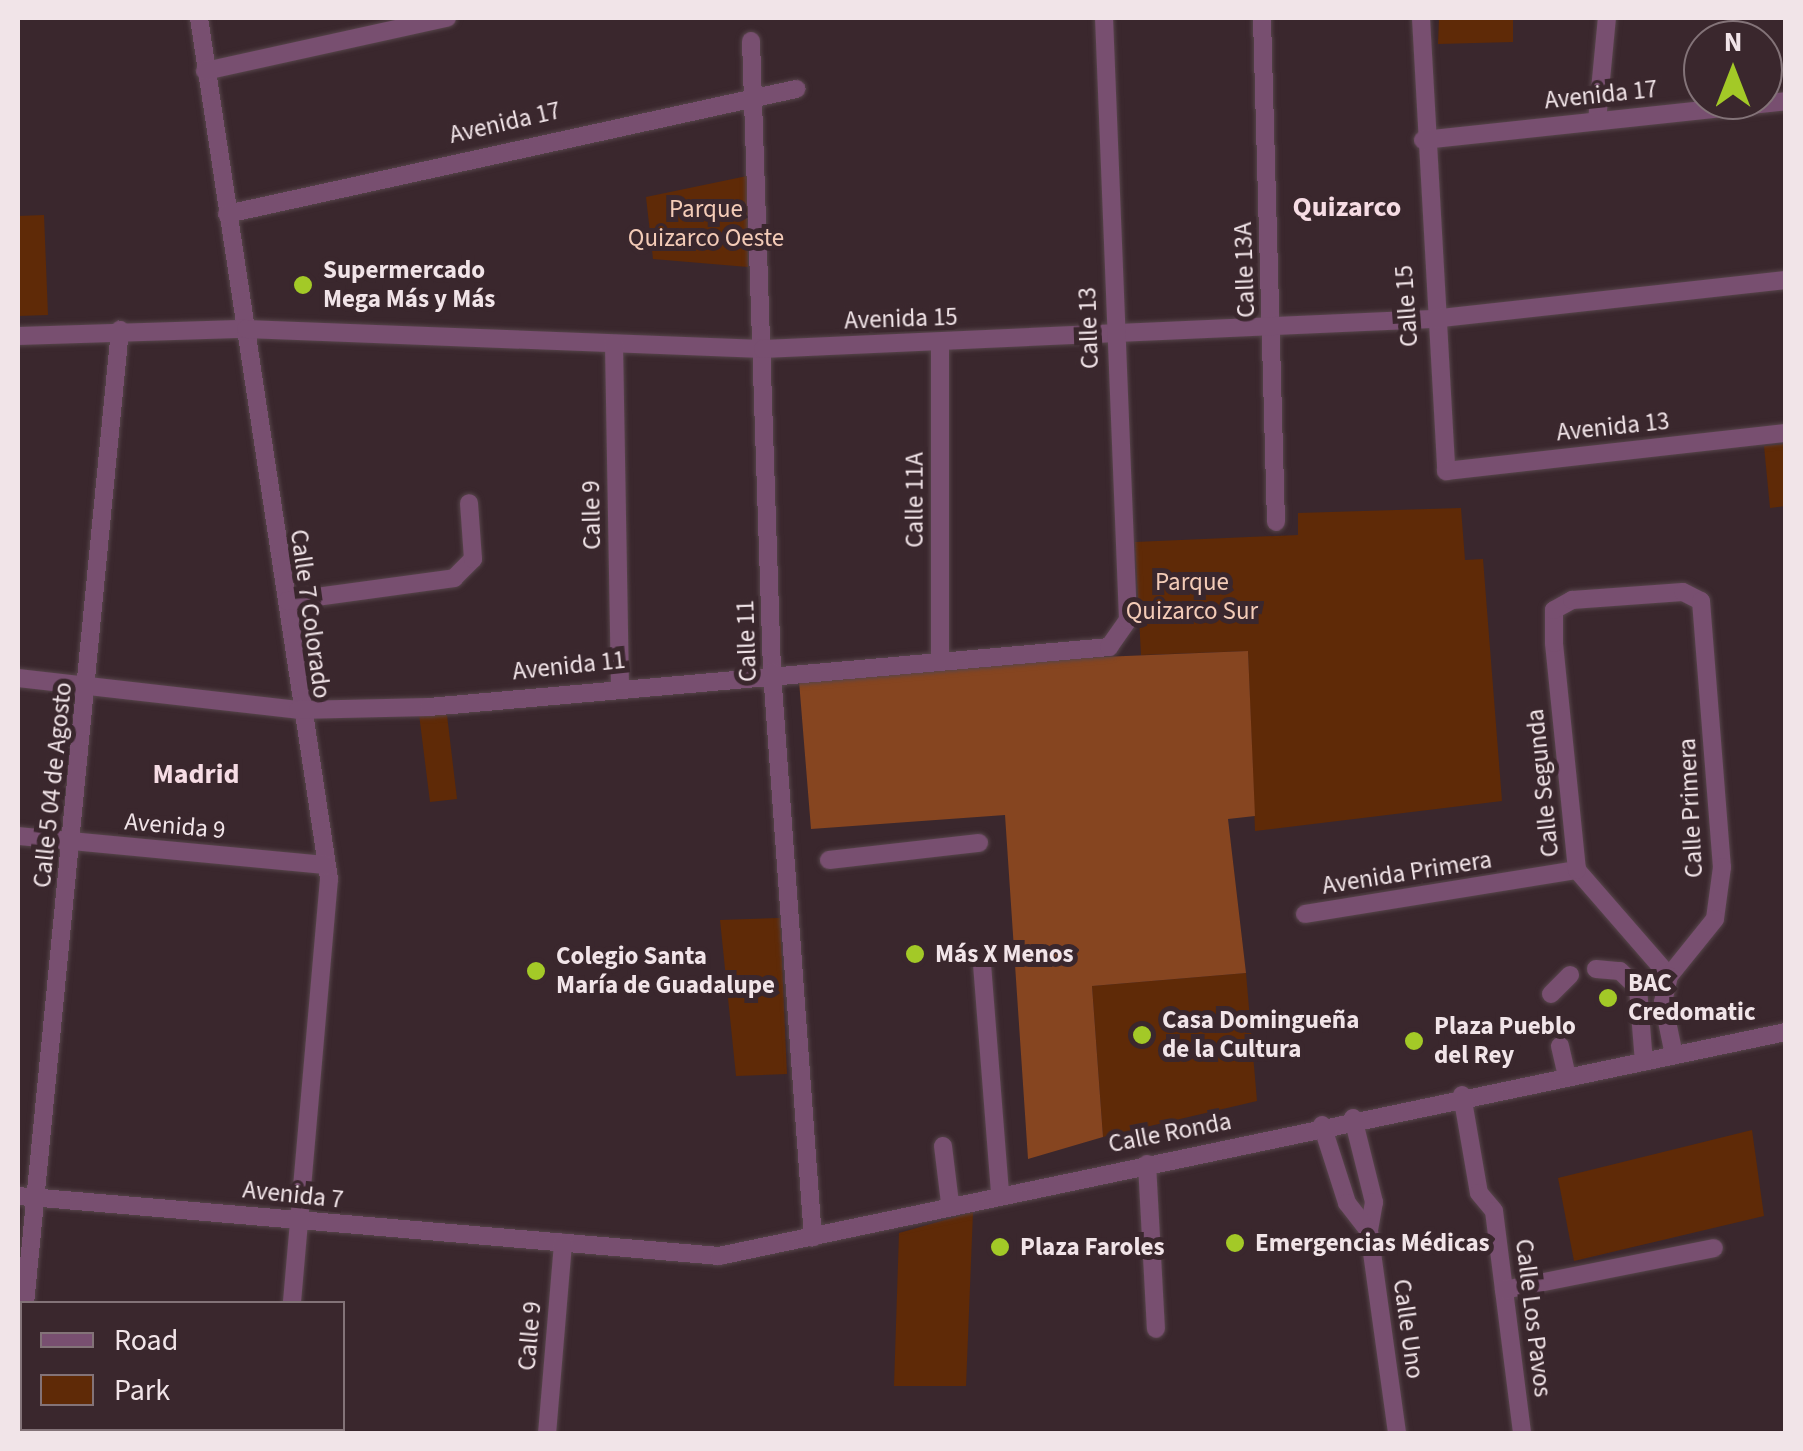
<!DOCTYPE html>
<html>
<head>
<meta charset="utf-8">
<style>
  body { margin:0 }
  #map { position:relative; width:1803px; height:1451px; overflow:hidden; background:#3a272d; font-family:"Source Sans 3",sans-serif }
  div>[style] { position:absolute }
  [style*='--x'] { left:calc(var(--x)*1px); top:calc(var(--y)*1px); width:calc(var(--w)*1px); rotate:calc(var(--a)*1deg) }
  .green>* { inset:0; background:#5f2a07 }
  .forest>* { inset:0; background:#864520 }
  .roads { filter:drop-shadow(0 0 2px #57454b) drop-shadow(0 0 2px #57454b) }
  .minor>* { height:18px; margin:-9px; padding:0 9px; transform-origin:9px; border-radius:9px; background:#784f70 }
  .dots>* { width:28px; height:28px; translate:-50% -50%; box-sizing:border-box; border:5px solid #3a272d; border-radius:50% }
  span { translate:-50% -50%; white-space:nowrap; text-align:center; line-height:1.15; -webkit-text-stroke:10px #3a272d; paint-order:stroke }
  .street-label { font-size:25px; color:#f1e4e8 }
  .park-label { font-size:25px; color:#f3cbb7 }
  .poi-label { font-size:25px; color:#f1e4e8; font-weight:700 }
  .left { translate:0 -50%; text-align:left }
  .neighbourhood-label { font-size:28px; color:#f6dce4; font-weight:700 }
  .frame { position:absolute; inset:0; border:20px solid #f1e4e8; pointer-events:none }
  .legend { position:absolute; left:20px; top:1301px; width:325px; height:130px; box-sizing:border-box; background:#3a272d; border:2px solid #837378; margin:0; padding:12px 18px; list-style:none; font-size:30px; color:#f1e4e8 }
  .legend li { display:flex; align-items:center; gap:20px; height:50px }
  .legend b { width:50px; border:2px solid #837378 }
  .north { position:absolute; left:1683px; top:20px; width:100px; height:100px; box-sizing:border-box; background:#3a272d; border:2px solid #837378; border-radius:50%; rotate:0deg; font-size:28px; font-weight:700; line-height:40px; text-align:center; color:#f1e4e8 }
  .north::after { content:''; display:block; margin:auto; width:35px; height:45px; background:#a3c927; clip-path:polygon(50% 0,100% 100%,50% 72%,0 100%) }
</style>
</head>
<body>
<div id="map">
  <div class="green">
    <i style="clip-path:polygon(1439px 18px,1513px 18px,1513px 42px,1438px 44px)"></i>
    <i style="clip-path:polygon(747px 176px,748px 267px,653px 259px,646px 197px)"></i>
    <i style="clip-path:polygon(44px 215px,48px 315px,18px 316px,18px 216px)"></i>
    <i style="clip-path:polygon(1785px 444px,1785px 506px,1770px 508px,1764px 446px)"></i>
    <i style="clip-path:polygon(1461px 508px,1465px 560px,1483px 559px,1502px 801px,1255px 831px,1248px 651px,1141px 655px,1135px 542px,1298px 535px,1298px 513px)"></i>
    <i style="clip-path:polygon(419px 714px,447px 715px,457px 799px,430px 802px)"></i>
    <i style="clip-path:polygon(780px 918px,787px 1074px,736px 1076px,720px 920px)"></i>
    <i style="clip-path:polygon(1246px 973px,1257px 1101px,1103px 1137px,1092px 986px)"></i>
    <i style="clip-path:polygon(1752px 1130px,1764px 1216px,1574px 1261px,1558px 1178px)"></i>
    <i style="clip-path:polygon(973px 1212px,966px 1386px,894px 1386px,899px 1233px)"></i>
  </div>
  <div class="forest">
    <i style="clip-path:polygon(1248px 651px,1255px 816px,1228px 819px,1246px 973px,1092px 986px,1103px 1137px,1028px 1159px,1005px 815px,811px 829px,799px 681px,809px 669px)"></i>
  </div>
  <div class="roads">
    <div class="minor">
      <i style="--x:199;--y:18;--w:871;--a:81.41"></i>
      <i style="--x:329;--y:879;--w:427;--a:95"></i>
      <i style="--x:1262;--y:18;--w:504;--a:88.41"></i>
      <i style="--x:1421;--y:18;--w:454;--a:86.8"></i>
      <i style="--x:1446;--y:471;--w:342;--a:-6.4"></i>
      <i style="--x:751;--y:41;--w:631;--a:88.09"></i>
      <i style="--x:772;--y:672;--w:567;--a:85.86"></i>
      <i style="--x:205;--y:71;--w:248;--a:-12.4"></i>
      <i style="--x:1597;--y:121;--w:103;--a:-84.5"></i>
      <i style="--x:1423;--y:140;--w:365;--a:-6.1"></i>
      <i style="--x:227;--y:214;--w:583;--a:-12.39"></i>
      <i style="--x:18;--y:336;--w:228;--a:-1.8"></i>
      <i style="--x:246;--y:329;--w:517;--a:2.22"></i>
      <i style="--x:763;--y:349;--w:670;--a:-2.57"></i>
      <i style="--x:1432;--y:319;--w:356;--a:-6.3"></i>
      <i style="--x:940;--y:342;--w:315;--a:90"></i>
      <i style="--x:614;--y:344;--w:341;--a:89"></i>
      <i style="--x:287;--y:601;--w:169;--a:-7.8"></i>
      <i style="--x:454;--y:578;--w:27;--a:-45"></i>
      <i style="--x:473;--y:559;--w:56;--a:-94.1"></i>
      <i style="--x:18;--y:678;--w:282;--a:6.5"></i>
      <i style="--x:298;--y:710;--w:131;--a:-1.3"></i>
      <i style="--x:429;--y:707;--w:683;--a:-5.04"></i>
      <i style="--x:1109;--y:647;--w:33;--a:-55"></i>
      <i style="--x:1128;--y:620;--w:602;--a:-92.28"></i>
      <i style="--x:18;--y:836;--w:310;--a:5.4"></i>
      <i style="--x:829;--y:860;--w:151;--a:-6.5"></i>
      <i style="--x:1305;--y:914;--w:276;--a:-9.2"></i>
      <i style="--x:982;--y:964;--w:228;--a:85.5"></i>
      <i style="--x:1596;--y:969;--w:24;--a:5"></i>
      <i style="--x:1620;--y:971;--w:25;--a:43"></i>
      <i style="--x:1638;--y:988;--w:74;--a:85.4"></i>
      <i style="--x:1669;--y:976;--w:140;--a:-131"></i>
      <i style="--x:1577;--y:870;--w:228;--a:-95.8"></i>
      <i style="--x:1554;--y:643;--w:33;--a:-90"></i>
      <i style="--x:1554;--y:610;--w:21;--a:-29"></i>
      <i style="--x:1572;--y:600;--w:111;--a:-4.1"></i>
      <i style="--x:1683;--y:592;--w:20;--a:27"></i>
      <i style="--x:1701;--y:601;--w:267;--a:85.5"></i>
      <i style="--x:1722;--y:867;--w:52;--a:97.7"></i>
      <i style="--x:1715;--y:919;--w:73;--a:128.9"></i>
      <i style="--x:1669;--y:976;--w:27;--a:103"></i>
      <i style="--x:1663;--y:1002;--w:54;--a:78.3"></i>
      <i style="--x:1551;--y:994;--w:27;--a:-45"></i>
      <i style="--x:1560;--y:1046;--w:31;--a:77"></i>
      <i style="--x:1462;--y:1095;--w:99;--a:80.2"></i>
      <i style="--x:1479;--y:1193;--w:23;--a:50"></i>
      <i style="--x:1494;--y:1211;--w:225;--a:82.8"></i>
      <i style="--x:1353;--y:1118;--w:87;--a:76"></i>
      <i style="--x:1374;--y:1202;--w:29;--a:100"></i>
      <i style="--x:1369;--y:1231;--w:205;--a:82.1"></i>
      <i style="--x:1322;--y:1125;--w:82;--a:72.2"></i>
      <i style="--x:1347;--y:1203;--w:36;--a:52"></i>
      <i style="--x:943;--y:1146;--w:57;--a:83"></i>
      <i style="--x:1147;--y:1164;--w:165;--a:86.9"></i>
      <i style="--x:18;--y:1196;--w:704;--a:4.89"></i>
      <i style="--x:719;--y:1256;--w:1090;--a:-11.86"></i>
      <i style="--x:1504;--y:1290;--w:214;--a:-11.3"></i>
      <i style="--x:25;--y:1304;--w:979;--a:-84.43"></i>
      <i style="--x:18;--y:1399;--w:61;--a:-86.2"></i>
      <i style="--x:280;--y:1434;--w:6;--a:-90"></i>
      <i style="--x:547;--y:1434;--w:192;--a:-85.2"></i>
    </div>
  </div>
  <div class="dots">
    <i style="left:303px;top:285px;background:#a3c927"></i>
    <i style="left:915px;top:954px;background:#a3c927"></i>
    <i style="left:536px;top:971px;background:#a3c927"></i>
    <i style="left:1608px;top:998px;background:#a3c927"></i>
    <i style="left:1142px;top:1035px;background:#a3c927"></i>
    <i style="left:1414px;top:1041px;background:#a3c927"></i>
    <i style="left:1235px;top:1243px;background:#a3c927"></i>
    <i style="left:1000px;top:1247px;background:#a3c927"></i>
  </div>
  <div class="street-label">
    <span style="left:1601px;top:95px;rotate:-6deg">Avenida 17</span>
    <span style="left:505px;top:123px;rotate:-13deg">Avenida 17</span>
    <span style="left:1245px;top:270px;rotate:-92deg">Calle 13A</span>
    <span style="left:1407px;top:306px;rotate:-94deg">Calle 15</span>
    <span style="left:901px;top:319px;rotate:-2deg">Avenida 15</span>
    <span style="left:1089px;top:328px;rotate:-92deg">Calle 13</span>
    <span style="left:1613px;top:427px;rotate:-6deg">Avenida 13</span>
    <span style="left:915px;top:500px;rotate:-90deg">Calle 11A</span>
    <span style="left:592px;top:515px;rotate:-91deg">Calle 9</span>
    <span style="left:310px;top:614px;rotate:82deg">Calle 7 Colorado</span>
    <span style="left:747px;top:641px;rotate:-92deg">Calle 11</span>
    <span style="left:569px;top:666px;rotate:-6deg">Avenida 11</span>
    <span style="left:1543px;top:783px;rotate:-96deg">Calle Segunda</span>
    <span style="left:53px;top:785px;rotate:-84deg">Calle 5 04 de Agosto</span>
    <span style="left:1691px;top:808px;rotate:-93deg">Calle Primera</span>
    <span style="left:175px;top:826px;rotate:5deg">Avenida 9</span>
    <span style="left:1407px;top:873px;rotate:-9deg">Avenida Primera</span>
    <span style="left:1170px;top:1133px;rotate:-11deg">Calle Ronda</span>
    <span style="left:293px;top:1195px;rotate:6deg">Avenida 7</span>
    <span style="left:1533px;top:1318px;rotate:83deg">Calle Los Pavos</span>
    <span style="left:1408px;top:1329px;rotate:82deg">Calle Uno</span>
    <span style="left:530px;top:1336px;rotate:-85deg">Calle 9</span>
  </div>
  <div class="park-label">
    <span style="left:706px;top:224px">Parque<br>Quizarco Oeste</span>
    <span style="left:1192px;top:597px">Parque<br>Quizarco Sur</span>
  </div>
  <div class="poi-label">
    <span class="left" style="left:323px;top:285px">Supermercado<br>Mega Más y Más</span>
    <span class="left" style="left:935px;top:954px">Más X Menos</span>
    <span class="left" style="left:556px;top:971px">Colegio Santa<br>María de Guadalupe</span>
    <span class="left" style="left:1628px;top:998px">BAC<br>Credomatic</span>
    <span class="left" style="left:1162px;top:1035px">Casa Domingueña<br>de la Cultura</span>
    <span class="left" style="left:1434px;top:1041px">Plaza Pueblo<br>del Rey</span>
    <span class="left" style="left:1255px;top:1243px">Emergencias Médicas</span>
    <span class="left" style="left:1020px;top:1247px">Plaza Faroles</span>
  </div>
  <div class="neighbourhood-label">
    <span style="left:1347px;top:207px">Quizarco</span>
    <span style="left:196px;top:774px">Madrid</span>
  </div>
  <div class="frame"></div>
  <ul class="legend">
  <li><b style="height:12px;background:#784f70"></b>Road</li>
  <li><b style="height:28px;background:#5f2a07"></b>Park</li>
  </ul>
  <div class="north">N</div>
</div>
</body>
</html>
